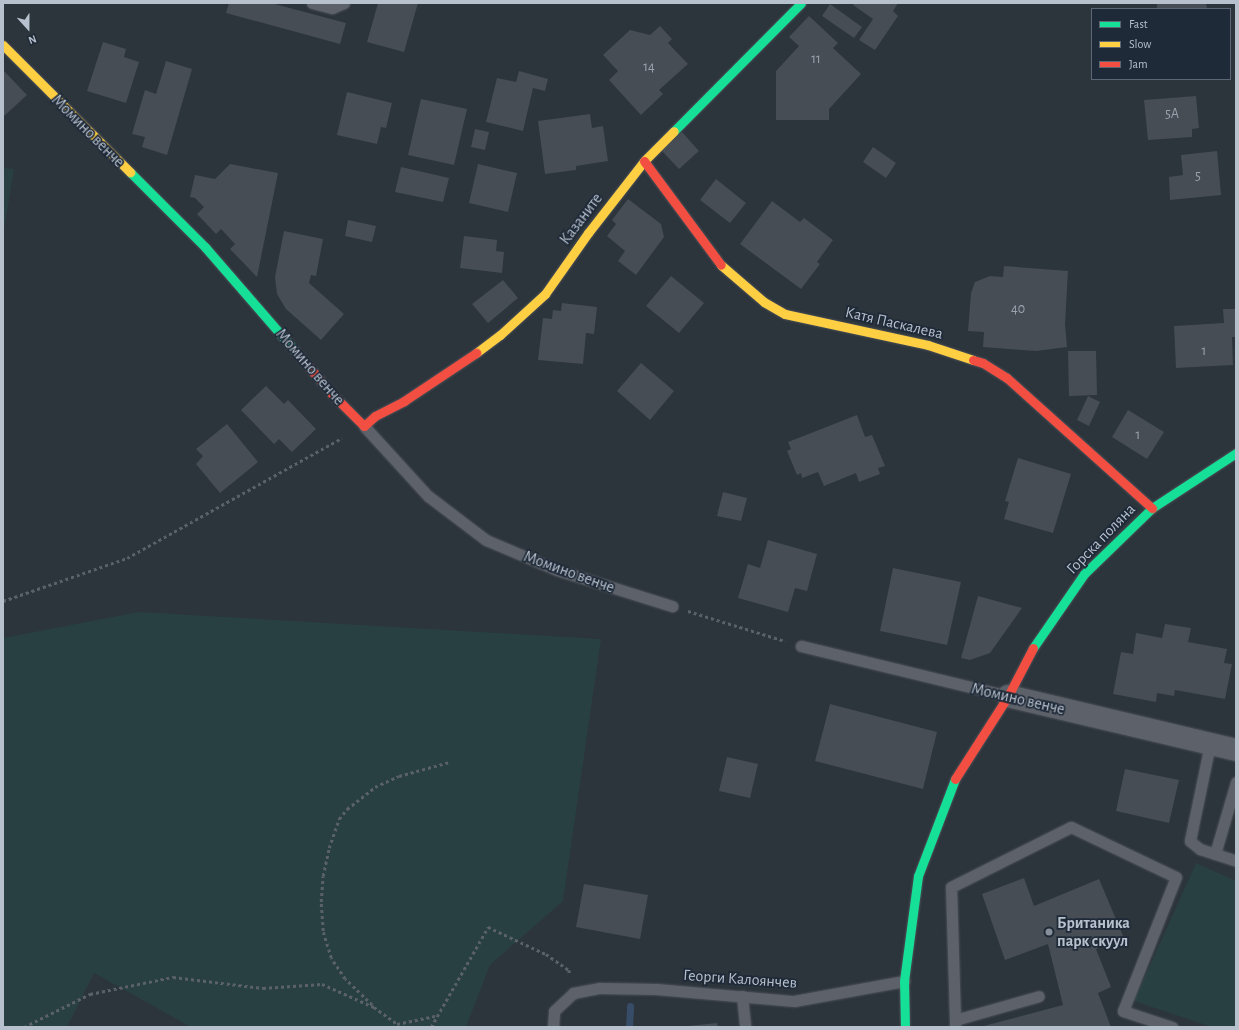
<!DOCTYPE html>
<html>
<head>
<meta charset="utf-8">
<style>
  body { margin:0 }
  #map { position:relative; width:1239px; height:1030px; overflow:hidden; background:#2c343c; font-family:"Alegreya Sans",sans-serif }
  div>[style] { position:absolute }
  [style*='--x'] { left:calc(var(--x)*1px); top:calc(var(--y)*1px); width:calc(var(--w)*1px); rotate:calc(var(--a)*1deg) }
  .green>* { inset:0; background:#294043 }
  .stream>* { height:7px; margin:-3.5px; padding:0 3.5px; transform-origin:3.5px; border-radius:3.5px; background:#374d67 }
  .building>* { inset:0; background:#464d54 }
  .path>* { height:2.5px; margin-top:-1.25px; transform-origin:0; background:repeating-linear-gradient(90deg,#5a6167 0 3px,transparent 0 6px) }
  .roads { filter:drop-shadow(0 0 1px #4b5056) drop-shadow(0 0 1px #4b5056) }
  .lane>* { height:11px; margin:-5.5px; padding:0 5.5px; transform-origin:5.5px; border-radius:5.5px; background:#5d626a }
  .street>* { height:22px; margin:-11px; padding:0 11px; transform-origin:11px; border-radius:11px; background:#5d626a }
  .fast>* { height:9px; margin:-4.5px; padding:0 4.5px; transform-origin:4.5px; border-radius:4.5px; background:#16e098 }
  .slow>* { height:9px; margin:-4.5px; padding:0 4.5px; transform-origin:4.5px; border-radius:4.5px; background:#ffcf43 }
  .jam>* { height:9px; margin:-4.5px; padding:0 4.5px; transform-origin:4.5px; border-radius:4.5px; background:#f24e42 }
  .dots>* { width:11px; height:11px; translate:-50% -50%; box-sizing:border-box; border:2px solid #1f2a38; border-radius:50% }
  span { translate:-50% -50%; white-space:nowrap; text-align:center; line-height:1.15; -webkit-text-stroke:3.5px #1f2a38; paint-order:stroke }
  .number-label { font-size:14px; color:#9ba3af }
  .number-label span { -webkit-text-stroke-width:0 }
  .street-label { font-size:16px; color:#b7c0cd }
  .poi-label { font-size:16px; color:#b7c0cd; font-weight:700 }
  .left { translate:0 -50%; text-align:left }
  .frame { position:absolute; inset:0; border:4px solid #b7c0cd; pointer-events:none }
  .legend { position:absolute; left:1091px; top:8px; width:140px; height:72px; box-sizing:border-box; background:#1f2a38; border:1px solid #5c6674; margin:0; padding:5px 7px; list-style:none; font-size:12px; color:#b7c0cd }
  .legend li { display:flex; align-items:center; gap:8px; height:20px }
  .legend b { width:20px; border:1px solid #5c6674 }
  .north { position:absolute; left:8px; top:8px; width:40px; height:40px; -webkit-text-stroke:3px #1f2a38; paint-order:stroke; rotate:159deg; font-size:11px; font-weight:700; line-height:16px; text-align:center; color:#b7c0cd }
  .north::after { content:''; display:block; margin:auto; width:14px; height:18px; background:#b7c0cd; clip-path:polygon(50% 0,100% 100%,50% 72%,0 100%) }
</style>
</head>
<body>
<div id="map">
  <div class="green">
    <i style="clip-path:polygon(3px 168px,14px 169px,3px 236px)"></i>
    <i style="clip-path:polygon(139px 612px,601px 639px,563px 901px,490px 965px,466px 1027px,191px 1027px,94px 973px,67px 1027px,3px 1027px,3px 638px)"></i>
    <i style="clip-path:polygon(1196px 863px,1236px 881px,1236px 1027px,1212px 1027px,1134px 1001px)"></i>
  </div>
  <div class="stream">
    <i style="--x:629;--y:1027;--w:21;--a:-87"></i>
  </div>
  <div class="building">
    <i style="clip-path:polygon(229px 3px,271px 3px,346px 23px,340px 44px,226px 13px)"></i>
    <i style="clip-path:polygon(378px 3px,418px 3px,404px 52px,367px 42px)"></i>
    <i style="clip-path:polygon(855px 3px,898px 3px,893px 11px,898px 16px,875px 50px,859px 40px,873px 19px,853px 5px)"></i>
    <i style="clip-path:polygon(1157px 3px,1206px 3px,1207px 9px,1157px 9px)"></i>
    <i style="clip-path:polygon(830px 4px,862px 27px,854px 38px,822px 16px)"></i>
    <i style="clip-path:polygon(809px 16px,838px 43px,833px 48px,861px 74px,829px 109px,829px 120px,776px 120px,776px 71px,799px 46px,789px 37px)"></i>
    <i style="clip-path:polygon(660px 26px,672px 39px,668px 43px,688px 64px,659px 90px,663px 94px,641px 115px,609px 80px,618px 71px,603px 55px,630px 30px,650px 35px)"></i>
    <i style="clip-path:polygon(103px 42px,126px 49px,124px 57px,139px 62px,126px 103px,87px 91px)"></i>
    <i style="clip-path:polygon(166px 61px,192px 69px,167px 155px,142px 147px,145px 137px,132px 134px,145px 90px,156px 94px)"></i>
    <i style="clip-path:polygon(3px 70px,27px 95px,3px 117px)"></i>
    <i style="clip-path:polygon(519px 71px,548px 79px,545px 91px,533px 88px,523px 131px,486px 122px,497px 78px,516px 82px)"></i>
    <i style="clip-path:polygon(347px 92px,392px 103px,386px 128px,381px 127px,377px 144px,337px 135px)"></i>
    <i style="clip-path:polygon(1196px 96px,1199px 128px,1192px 129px,1192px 137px,1148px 140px,1144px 100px)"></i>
    <i style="clip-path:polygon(421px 99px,467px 109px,454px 165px,408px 155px)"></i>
    <i style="clip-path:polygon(590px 114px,592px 128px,603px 126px,608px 161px,576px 166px,576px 170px,545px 174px,538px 121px)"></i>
    <i style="clip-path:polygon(475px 129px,489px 132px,485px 150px,471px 147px)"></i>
    <i style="clip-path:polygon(682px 132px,699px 151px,679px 169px,661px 150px)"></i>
    <i style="clip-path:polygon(873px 147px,896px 163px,886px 178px,863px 162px)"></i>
    <i style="clip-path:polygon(1217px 151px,1221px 195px,1170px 200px,1169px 177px,1183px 175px,1181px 155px)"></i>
    <i style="clip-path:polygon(230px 164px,278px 173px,257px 277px,230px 249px,235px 244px,221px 229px,216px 234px,197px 214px,204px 207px,195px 198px,190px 197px,195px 175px,215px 179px)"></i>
    <i style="clip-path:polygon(478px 164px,517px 173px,508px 212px,469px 203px)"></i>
    <i style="clip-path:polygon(401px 167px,449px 178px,443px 202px,395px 192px)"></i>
    <i style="clip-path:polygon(716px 179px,746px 203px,730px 223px,700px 200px)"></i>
    <i style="clip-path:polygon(628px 199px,661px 224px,664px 237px,636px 275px,618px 261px,625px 251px,607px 236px,616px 224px,612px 220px)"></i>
    <i style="clip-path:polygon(772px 201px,800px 222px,804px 218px,833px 240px,817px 262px,820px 264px,801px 289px,740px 244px)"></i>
    <i style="clip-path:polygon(348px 220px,376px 226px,372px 242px,345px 236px)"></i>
    <i style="clip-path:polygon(284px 231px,323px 239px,316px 276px,311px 275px,309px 283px,344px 314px,321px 340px,286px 309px,277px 294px,275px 277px)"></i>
    <i style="clip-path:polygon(464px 236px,497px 240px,496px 251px,504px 252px,502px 273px,460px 268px)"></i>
    <i style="clip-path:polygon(1004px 266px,1068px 271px,1065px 324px,1067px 347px,1036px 351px,983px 347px,984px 332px,968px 331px,971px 293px,975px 282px,990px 276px,1003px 277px)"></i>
    <i style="clip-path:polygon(671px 276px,704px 303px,679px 333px,646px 306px)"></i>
    <i style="clip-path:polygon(503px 280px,518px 298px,488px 323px,472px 304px)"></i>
    <i style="clip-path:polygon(562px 303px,597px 307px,594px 334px,586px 333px,583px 364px,538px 360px,543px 318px,552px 319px,553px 310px,561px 311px)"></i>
    <i style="clip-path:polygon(1223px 309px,1236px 309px,1236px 337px,1232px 337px,1233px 365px,1176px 368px,1174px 326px,1224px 323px)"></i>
    <i style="clip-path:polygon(1068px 351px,1096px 351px,1097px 395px,1069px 396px)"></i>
    <i style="clip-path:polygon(641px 363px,674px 391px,650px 420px,617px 391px)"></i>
    <i style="clip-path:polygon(266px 386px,284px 404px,288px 400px,316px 429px,292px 452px,279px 439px,274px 444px,241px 410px)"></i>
    <i style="clip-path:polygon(1088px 396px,1100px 402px,1089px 426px,1077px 420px)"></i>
    <i style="clip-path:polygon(1128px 410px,1164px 432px,1147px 459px,1112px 437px)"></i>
    <i style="clip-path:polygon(857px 415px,865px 437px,872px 435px,885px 466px,878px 468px,880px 474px,859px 482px,856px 473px,824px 486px,818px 472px,802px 478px,801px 473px,797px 475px,787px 451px,791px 449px,788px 442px)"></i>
    <i style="clip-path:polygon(227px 424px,258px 462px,220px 493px,196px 464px,203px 456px,196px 449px)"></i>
    <i style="clip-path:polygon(1018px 458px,1071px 474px,1053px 533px,1004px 519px,1009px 502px,1005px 501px)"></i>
    <i style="clip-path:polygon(723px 492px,747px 498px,741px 521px,717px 516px)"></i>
    <i style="clip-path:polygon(768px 540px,817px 554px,807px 591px,795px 588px,788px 612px,738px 598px,748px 564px,760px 568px)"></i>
    <i style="clip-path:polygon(893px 568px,961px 582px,947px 645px,880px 631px)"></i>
    <i style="clip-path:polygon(978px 596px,1022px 608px,990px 653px,970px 660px,961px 658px)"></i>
    <i style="clip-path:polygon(1165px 624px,1191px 628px,1188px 642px,1227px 649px,1224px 663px,1232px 664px,1225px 699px,1175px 690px,1174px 696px,1157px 693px,1156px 702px,1113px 694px,1121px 652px,1133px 654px,1136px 633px,1162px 638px)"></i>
    <i style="clip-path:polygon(830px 704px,937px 732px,923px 789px,815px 761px)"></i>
    <i style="clip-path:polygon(727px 757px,758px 764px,750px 798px,719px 791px)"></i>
    <i style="clip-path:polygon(1125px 769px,1179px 780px,1169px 823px,1116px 811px)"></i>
    <i style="clip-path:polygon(1024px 878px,1034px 906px,1099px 879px,1124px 938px,1096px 949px,1111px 987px,1098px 993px,1111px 1027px,980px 1027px,1063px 1005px,1048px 944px,1005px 960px,982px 894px)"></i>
    <i style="clip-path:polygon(584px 884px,648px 895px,640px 939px,576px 927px)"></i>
    <i style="clip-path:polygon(717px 1023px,718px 1027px,689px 1027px,688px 1026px)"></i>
  </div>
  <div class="path">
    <i style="--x:3;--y:601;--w:131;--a:-19.1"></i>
    <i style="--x:127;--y:558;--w:246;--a:-29.2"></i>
    <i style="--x:688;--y:611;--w:102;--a:17.2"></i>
    <i style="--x:372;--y:1005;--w:37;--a:-136"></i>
    <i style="--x:345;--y:979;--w:25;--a:-124"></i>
    <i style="--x:331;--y:958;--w:28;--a:-107"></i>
    <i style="--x:323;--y:931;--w:29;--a:-94"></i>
    <i style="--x:321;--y:902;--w:26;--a:-86"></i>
    <i style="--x:323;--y:876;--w:29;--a:-78"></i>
    <i style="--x:329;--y:848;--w:31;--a:-71"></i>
    <i style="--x:339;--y:819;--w:13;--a:-51"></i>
    <i style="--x:347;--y:809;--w:36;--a:-38"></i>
    <i style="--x:375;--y:787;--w:26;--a:-25"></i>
    <i style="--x:399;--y:776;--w:53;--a:-15.4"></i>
    <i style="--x:24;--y:1027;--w:74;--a:-26.6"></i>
    <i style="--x:90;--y:994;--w:85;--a:-11.6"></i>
    <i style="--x:173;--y:977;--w:91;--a:7"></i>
    <i style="--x:263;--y:988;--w:59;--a:-3.9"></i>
    <i style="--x:322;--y:984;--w:57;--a:23.9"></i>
    <i style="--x:374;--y:1007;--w:29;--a:36"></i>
    <i style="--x:397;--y:1024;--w:40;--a:-12"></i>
    <i style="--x:431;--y:1027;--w:115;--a:-60.3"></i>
    <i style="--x:488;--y:927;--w:64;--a:25"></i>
    <i style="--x:546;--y:954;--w:28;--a:35"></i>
    <i style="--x:569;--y:970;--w:5;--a:79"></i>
  </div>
  <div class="roads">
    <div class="lane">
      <i style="--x:312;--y:3;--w:21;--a:14"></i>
      <i style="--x:332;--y:8;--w:13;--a:-23"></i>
      <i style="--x:364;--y:426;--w:95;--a:47.6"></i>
      <i style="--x:428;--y:496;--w:73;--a:37.2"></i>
      <i style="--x:486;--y:540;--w:77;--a:22.9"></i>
      <i style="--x:557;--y:570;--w:121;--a:17.4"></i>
      <i style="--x:801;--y:646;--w:213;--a:13.6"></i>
      <i style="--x:1210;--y:744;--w:99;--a:101.7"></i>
      <i style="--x:1190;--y:841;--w:13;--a:39"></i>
      <i style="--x:1200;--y:849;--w:38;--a:18"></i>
      <i style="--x:1215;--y:854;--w:75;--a:-73.7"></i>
      <i style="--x:742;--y:996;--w:31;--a:84"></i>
      <i style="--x:955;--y:1020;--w:133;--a:-91.7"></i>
      <i style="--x:951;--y:887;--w:134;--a:-26.6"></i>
      <i style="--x:1071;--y:827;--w:116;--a:25.5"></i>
      <i style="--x:1176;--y:877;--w:144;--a:111.6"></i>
      <i style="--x:1123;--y:1011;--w:52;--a:18.1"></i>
      <i style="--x:955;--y:1026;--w:6;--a:-90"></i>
      <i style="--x:955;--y:1020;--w:87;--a:-15.9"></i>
      <i style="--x:553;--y:1027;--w:16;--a:-86"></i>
      <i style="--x:554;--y:1011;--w:26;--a:-43"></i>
      <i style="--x:573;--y:993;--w:26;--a:-11"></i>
      <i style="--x:599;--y:988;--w:57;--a:1"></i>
      <i style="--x:656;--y:989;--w:139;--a:5"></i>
      <i style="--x:794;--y:1001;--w:112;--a:-10.3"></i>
    </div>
    <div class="street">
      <i style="--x:1008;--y:696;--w:234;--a:13.3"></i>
    </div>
    <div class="fast">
      <i style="--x:674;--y:131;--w:180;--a:-45.2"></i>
      <i style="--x:130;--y:172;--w:106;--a:45"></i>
      <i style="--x:205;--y:247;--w:139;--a:49.1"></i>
      <i style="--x:1033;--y:648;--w:90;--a:-55.4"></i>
      <i style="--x:1084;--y:574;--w:95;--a:-44.1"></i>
      <i style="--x:1152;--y:508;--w:100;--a:-33.2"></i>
      <i style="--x:905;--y:1027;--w:46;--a:-91.2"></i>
      <i style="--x:904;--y:981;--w:106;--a:-82.4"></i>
      <i style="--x:918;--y:876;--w:104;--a:-69.1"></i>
    </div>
    <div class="slow">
      <i style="--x:3;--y:45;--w:180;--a:45"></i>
      <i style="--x:721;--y:265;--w:57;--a:40.7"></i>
      <i style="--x:764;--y:302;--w:24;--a:30"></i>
      <i style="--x:785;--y:314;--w:146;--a:12.2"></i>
      <i style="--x:928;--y:345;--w:47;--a:18.4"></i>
      <i style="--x:476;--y:353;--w:30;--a:-37"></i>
      <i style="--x:500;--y:335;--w:61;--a:-42.3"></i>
      <i style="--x:545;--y:294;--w:75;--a:-54.8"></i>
      <i style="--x:588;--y:233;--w:91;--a:-52.1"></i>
      <i style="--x:644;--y:161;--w:42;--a:-45"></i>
    </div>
    <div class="jam">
      <i style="--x:644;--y:161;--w:129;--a:53.5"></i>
      <i style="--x:296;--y:352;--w:57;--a:49.3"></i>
      <i style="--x:333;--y:395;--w:44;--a:45"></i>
      <i style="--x:364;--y:426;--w:15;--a:-42"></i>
      <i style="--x:375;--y:416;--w:33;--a:-27"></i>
      <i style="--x:404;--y:401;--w:87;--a:-33.7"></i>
      <i style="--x:973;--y:360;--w:10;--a:17"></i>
      <i style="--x:983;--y:363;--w:28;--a:32"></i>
      <i style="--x:1007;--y:378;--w:195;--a:41.9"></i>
      <i style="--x:955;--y:779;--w:98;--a:-57.4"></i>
      <i style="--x:1008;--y:696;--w:54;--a:-62.5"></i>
    </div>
  </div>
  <div class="dots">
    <i style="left:1049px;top:932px;background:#868f9a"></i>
  </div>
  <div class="number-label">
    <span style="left:816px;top:59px">11</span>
    <span style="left:649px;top:67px">14</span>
    <span style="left:1172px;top:114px">5А</span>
    <span style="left:1198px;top:176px">5</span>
    <span style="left:1018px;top:309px">40</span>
    <span style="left:1204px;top:351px">1</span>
    <span style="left:1138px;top:435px">1</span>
  </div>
  <div class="street-label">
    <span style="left:88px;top:131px;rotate:45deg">Момино венче</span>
    <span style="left:581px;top:219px;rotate:-53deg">Казаните</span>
    <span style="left:894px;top:323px;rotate:13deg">Катя Паскалева</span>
    <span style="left:310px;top:367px;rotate:49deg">Момино венче</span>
    <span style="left:1101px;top:539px;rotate:-46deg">Горска поляна</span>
    <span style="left:569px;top:572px;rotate:20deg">Момино венче</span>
    <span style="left:1018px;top:699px;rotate:13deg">Момино венче</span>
    <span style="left:740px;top:979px;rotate:4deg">Георги Калоянчев</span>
  </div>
  <div class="poi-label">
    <span class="left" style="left:1057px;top:932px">Британика<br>парк скуул</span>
  </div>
  <div class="frame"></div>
  <ul class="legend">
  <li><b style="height:5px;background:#16e098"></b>Fast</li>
  <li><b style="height:5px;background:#ffcf43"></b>Slow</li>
  <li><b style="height:5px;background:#f24e42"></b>Jam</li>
  </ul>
  <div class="north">N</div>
</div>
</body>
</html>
